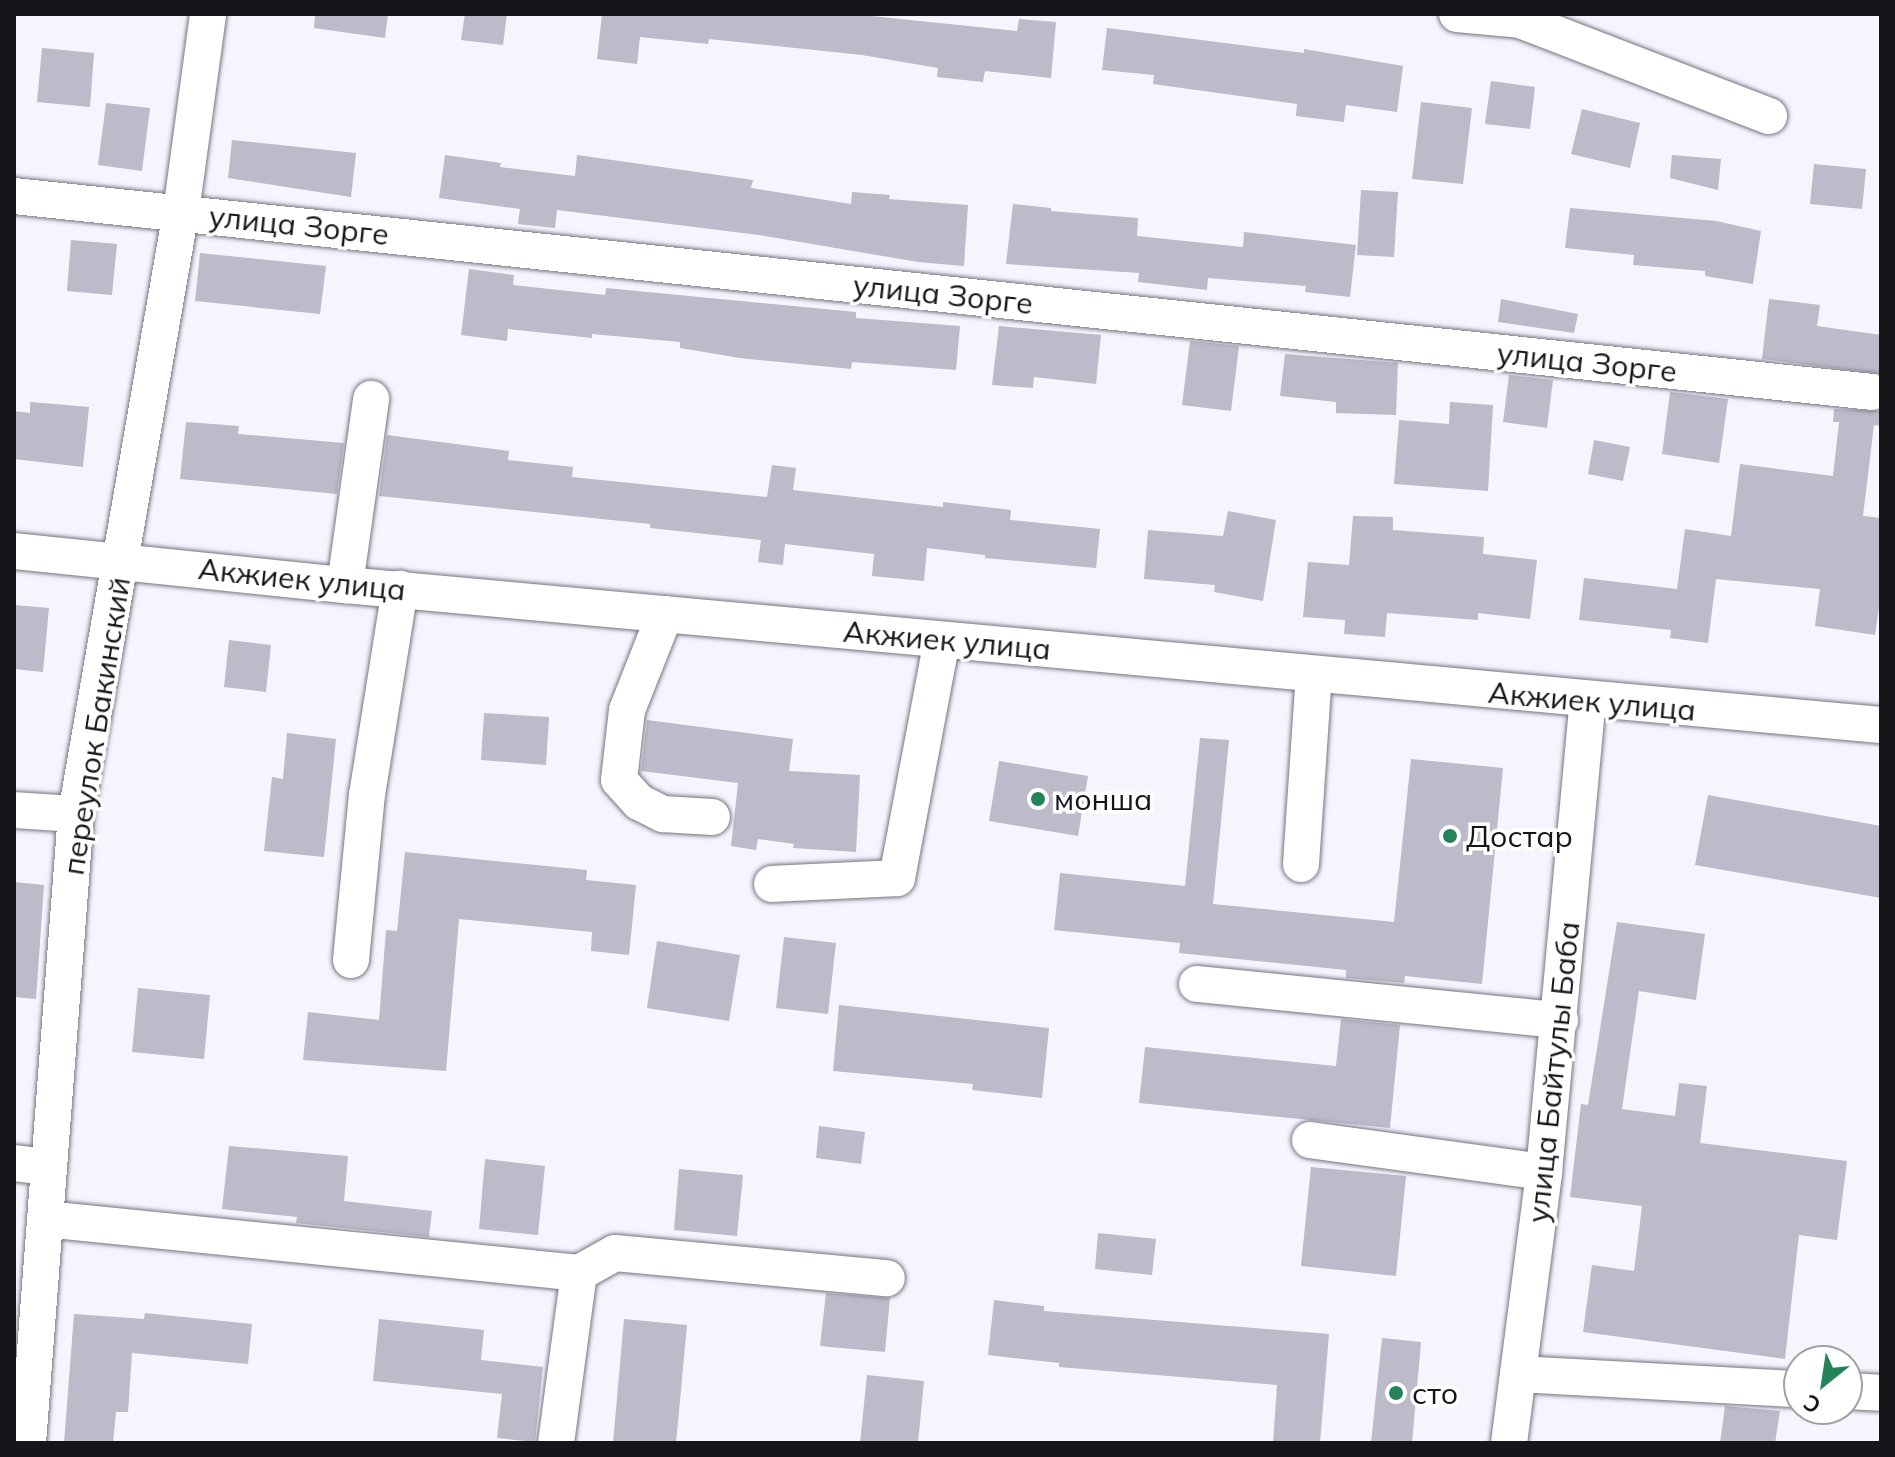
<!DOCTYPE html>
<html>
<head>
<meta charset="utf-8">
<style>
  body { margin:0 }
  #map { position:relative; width:1895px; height:1457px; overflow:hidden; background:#f5f5fe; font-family:Mulish,sans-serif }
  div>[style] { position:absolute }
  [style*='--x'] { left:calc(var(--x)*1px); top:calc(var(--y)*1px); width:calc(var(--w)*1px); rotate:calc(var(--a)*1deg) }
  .building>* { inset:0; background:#bbbbc9 }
  .roads { filter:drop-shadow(0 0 2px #757582) drop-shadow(0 0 2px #757582) }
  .minor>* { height:36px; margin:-18px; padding:0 18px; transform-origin:18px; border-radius:18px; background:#fff }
  .dots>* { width:22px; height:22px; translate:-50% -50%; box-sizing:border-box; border:4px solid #fff; border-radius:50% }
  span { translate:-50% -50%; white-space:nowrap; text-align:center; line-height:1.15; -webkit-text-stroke:7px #fff; paint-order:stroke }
  .street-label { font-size:30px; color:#15151a }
  .poi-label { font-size:30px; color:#15151a }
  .left { translate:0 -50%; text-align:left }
  .frame { position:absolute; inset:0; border:16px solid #15151a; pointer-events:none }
  .north { position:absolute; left:1783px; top:1345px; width:80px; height:80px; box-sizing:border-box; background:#fff; border:2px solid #a1a1a3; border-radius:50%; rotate:210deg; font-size:22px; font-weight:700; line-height:32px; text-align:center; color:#15151a }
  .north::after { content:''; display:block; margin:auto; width:28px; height:36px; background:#24835b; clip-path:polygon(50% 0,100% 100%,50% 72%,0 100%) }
</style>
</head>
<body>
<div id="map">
  <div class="building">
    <i style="clip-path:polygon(315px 14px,388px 14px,385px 38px,314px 28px)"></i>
    <i style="clip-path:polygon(465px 14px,507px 14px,503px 45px,461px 40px)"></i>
    <i style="clip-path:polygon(602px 14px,852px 14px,1017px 31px,1019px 19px,1056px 22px,1051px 78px,985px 71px,983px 82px,937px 77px,938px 68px,862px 55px,709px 39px,708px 44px,640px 37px,637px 64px,597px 59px)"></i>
    <i style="clip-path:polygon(1107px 28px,1304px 53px,1304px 49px,1403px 66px,1397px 112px,1346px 105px,1344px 122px,1296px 116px,1297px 104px,1153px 84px,1154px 75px,1102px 70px)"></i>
    <i style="clip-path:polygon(42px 48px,94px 53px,90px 107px,37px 102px)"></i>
    <i style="clip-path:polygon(1491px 81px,1535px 87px,1530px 129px,1485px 124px)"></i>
    <i style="clip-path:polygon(1421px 102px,1472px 108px,1463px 184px,1412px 179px)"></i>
    <i style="clip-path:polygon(106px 103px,150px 108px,142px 171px,98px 165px)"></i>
    <i style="clip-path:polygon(1582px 109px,1640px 123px,1630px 168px,1571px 154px)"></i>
    <i style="clip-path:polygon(232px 140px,356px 153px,351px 197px,228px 178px)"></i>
    <i style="clip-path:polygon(445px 155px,501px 163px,500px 167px,575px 176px,577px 155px,753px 180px,751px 188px,851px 204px,852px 192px,890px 195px,889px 199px,968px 205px,964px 266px,918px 262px,759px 235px,557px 210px,555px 228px,518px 224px,520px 209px,439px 198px)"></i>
    <i style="clip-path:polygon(1672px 155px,1721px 159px,1718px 190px,1670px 178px)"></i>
    <i style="clip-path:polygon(1814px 164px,1866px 169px,1862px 209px,1810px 204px)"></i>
    <i style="clip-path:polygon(1361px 190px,1398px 192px,1394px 257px,1357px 255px)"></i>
    <i style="clip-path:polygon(1013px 204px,1051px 208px,1051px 211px,1138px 218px,1137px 236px,1243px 247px,1244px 232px,1356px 245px,1350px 297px,1305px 292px,1306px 286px,1208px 278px,1207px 290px,1138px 282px,1139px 273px,1006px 264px)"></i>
    <i style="clip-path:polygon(1570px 208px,1716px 221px,1761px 231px,1753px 284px,1705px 276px,1705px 271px,1633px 265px,1634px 255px,1565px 248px)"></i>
    <i style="clip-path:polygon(71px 240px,117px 244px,112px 295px,67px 291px)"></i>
    <i style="clip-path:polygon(200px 253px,326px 266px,320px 314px,195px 301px)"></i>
    <i style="clip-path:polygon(469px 269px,514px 275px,513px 285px,605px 295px,606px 288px,856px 312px,856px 318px,960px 326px,956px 370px,852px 362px,851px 369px,740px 358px,680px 348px,680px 342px,592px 334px,592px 338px,508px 329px,507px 341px,461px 335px)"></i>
    <i style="clip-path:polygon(1501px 299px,1578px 314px,1574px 333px,1498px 322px)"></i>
    <i style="clip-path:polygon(1769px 299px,1820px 305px,1817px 326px,1881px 335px,1881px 374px,1762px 359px)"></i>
    <i style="clip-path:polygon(999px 326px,1101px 335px,1096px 384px,1034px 377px,1033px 388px,992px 385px)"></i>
    <i style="clip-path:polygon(1190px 341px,1239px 346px,1231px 411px,1182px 405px)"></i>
    <i style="clip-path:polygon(1285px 354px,1398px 363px,1396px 415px,1336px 413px,1336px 402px,1280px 396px)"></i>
    <i style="clip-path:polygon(1509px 375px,1553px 380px,1547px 428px,1503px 422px)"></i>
    <i style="clip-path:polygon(1670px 392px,1728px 399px,1719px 463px,1662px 454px)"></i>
    <i style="clip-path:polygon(30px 402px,89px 407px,83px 467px,14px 459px,14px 411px,30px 413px)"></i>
    <i style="clip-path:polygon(1450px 402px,1493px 405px,1488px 491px,1394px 484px,1399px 420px,1449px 424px)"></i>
    <i style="clip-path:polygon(1834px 409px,1881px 411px,1881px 426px,1874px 425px,1863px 516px,1881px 518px,1881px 594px,1875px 635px,1815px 626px,1820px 589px,1716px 579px,1708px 643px,1670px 638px,1671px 630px,1579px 620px,1584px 578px,1677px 589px,1685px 529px,1731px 536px,1740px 464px,1833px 476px,1839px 422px,1833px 422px)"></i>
    <i style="clip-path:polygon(186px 422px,239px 426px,238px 434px,344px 443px,337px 494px,180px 479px)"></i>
    <i style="clip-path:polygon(387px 435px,509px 451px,508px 460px,573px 467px,572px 477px,767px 497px,772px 465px,796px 468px,793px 490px,943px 507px,943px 502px,1011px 510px,1010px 520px,1100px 529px,1096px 568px,985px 558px,985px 555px,927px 548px,924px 581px,872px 576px,874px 554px,785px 544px,783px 565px,758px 562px,761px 540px,650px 528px,650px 524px,379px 496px)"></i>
    <i style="clip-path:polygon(1594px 440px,1630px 447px,1623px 481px,1588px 474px)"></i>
    <i style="clip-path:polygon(1228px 511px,1276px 520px,1263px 601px,1214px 592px,1215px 585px,1144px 579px,1148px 530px,1223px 536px)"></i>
    <i style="clip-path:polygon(1353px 516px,1393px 517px,1393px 530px,1484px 537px,1483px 554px,1537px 560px,1530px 619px,1478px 613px,1478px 620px,1387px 613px,1385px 637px,1344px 634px,1345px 620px,1303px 617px,1308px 562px,1349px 565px)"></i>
    <i style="clip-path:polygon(14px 605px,49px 608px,43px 672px,14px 669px)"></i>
    <i style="clip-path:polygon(229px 640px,271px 645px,266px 692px,224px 687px)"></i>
    <i style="clip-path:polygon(484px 713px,549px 717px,546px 765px,481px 760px)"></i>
    <i style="clip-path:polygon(647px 720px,793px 739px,789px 771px,860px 775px,856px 852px,793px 848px,794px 844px,758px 839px,756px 850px,731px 846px,738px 783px,641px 771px)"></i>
    <i style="clip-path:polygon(287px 733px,336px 739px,324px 857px,264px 851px,272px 777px,283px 779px)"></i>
    <i style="clip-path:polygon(1200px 738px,1229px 740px,1213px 904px,1394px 922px,1411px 759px,1503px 768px,1482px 984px,1405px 976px,1404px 983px,1346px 978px,1346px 970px,1179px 953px,1180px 943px,1054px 930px,1060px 873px,1185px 886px)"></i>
    <i style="clip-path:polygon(999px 761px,1088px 776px,1078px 836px,989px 821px)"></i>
    <i style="clip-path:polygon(1708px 795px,1881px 826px,1881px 898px,1695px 865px)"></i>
    <i style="clip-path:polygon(405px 852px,587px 870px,586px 880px,636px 885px,629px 955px,591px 951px,592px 932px,459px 919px,446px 1071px,303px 1060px,308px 1012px,379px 1020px,386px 930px,397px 931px)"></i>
    <i style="clip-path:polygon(14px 882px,44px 885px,36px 999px,14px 997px)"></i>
    <i style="clip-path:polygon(1617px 922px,1705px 934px,1696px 1000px,1639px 991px,1622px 1109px,1675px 1116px,1679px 1083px,1707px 1086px,1700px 1143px,1847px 1161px,1837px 1240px,1799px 1235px,1785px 1359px,1583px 1332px,1592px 1265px,1634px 1271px,1642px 1206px,1570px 1197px,1581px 1104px,1588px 1105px)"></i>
    <i style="clip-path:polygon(784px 937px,836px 943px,828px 1014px,776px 1008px)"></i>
    <i style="clip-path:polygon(657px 941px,740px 955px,729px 1021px,647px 1008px)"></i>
    <i style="clip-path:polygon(138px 988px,210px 995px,204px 1059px,132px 1052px)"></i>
    <i style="clip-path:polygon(839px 1005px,1049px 1028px,1042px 1098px,972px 1090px,973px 1084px,833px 1071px)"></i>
    <i style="clip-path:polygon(1341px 1019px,1400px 1025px,1390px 1128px,1139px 1103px,1145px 1047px,1336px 1066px)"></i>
    <i style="clip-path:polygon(819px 1126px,865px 1132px,861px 1164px,816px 1158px)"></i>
    <i style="clip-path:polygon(229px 1146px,348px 1156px,344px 1201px,432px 1211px,429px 1237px,296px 1223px,297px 1217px,222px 1209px)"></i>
    <i style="clip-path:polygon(485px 1159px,545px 1166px,538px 1235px,479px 1229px)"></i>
    <i style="clip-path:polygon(1311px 1167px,1406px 1176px,1396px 1276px,1301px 1266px)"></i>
    <i style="clip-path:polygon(679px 1169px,743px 1175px,737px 1236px,674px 1230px)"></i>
    <i style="clip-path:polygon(1098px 1233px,1156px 1239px,1152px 1275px,1095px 1269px)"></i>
    <i style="clip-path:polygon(826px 1293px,890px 1298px,885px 1352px,820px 1346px)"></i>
    <i style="clip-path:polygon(994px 1300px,1044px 1306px,1044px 1311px,1329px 1334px,1320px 1443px,1273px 1443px,1277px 1385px,1059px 1367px,1059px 1363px,988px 1355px)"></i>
    <i style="clip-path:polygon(145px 1313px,252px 1324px,248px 1364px,132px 1353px,128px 1412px,116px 1412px,113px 1443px,64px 1443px,74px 1314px,144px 1319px)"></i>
    <i style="clip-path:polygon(379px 1319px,484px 1330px,481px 1360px,543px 1367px,535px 1442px,497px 1438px,502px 1394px,373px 1381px)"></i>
    <i style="clip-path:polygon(624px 1319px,687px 1325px,676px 1443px,613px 1443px)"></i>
    <i style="clip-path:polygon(1382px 1338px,1421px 1342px,1412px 1443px,1371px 1443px)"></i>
    <i style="clip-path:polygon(867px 1375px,924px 1381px,918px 1443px,860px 1443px)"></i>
    <i style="clip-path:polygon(1725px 1406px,1780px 1411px,1775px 1443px,1720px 1443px)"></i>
  </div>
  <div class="roads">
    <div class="minor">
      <i style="--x:1457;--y:14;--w:63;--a:5.4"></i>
      <i style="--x:1520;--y:20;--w:267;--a:21.1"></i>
      <i style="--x:14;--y:196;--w:1868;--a:6.02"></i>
      <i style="--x:14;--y:551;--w:333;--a:5.9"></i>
      <i style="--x:345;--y:585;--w:1542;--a:5.21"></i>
      <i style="--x:345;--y:585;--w:188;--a:-82"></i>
      <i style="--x:665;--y:614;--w:103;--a:111.6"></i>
      <i style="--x:627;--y:710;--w:70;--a:96.5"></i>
      <i style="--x:619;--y:780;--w:30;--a:48"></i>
      <i style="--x:639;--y:802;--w:27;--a:27"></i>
      <i style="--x:663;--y:814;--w:49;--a:3.5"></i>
      <i style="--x:14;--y:810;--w:62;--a:3.7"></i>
      <i style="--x:1301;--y:864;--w:189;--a:-86.1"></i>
      <i style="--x:772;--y:884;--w:125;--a:-2.7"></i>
      <i style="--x:897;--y:878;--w:242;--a:-79.3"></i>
      <i style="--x:351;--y:960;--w:166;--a:-84.5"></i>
      <i style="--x:367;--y:795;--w:209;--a:-80.9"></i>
      <i style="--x:1197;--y:984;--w:365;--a:5.7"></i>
      <i style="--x:1310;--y:1140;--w:236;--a:7.8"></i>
      <i style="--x:14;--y:1163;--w:35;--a:7"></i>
      <i style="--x:45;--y:1219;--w:537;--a:5.77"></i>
      <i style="--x:579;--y:1273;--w:41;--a:-29.1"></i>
      <i style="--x:615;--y:1253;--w:273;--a:5.3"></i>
      <i style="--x:1518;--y:1374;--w:281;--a:3.1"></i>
      <i style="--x:1847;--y:1391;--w:34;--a:3"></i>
      <i style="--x:28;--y:1443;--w:631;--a:-85.64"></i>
      <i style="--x:76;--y:814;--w:611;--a:-80.11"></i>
      <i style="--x:181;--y:212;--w:200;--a:-82.2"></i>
      <i style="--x:556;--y:1443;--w:172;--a:-82.3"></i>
      <i style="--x:1509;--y:1443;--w:273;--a:-82.6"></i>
      <i style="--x:1544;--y:1172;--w:473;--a:-84.7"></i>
    </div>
  </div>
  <div class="dots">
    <i style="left:1038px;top:799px;background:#24835b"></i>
    <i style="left:1450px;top:836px;background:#24835b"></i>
    <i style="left:1396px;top:1393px;background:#24835b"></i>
  </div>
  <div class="street-label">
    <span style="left:299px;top:225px;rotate:6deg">улица Зорге</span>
    <span style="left:943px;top:294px;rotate:6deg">улица Зорге</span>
    <span style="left:1587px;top:362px;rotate:6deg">улица Зорге</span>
    <span style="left:302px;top:579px;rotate:6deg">Акжиек улица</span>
    <span style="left:947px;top:640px;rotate:5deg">Акжиек улица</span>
    <span style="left:1592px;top:701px;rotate:5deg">Акжиек улица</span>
    <span style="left:96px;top:726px;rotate:-81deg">переулок Бакинский</span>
    <span style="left:1553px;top:1072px;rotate:-84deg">улица Байтулы Баба</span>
  </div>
  <div class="poi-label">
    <span class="left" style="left:1054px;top:799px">монша</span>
    <span class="left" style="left:1466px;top:836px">Достар</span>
    <span class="left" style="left:1412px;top:1393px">сто</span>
  </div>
  <div class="frame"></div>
  <div class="north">С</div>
</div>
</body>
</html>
